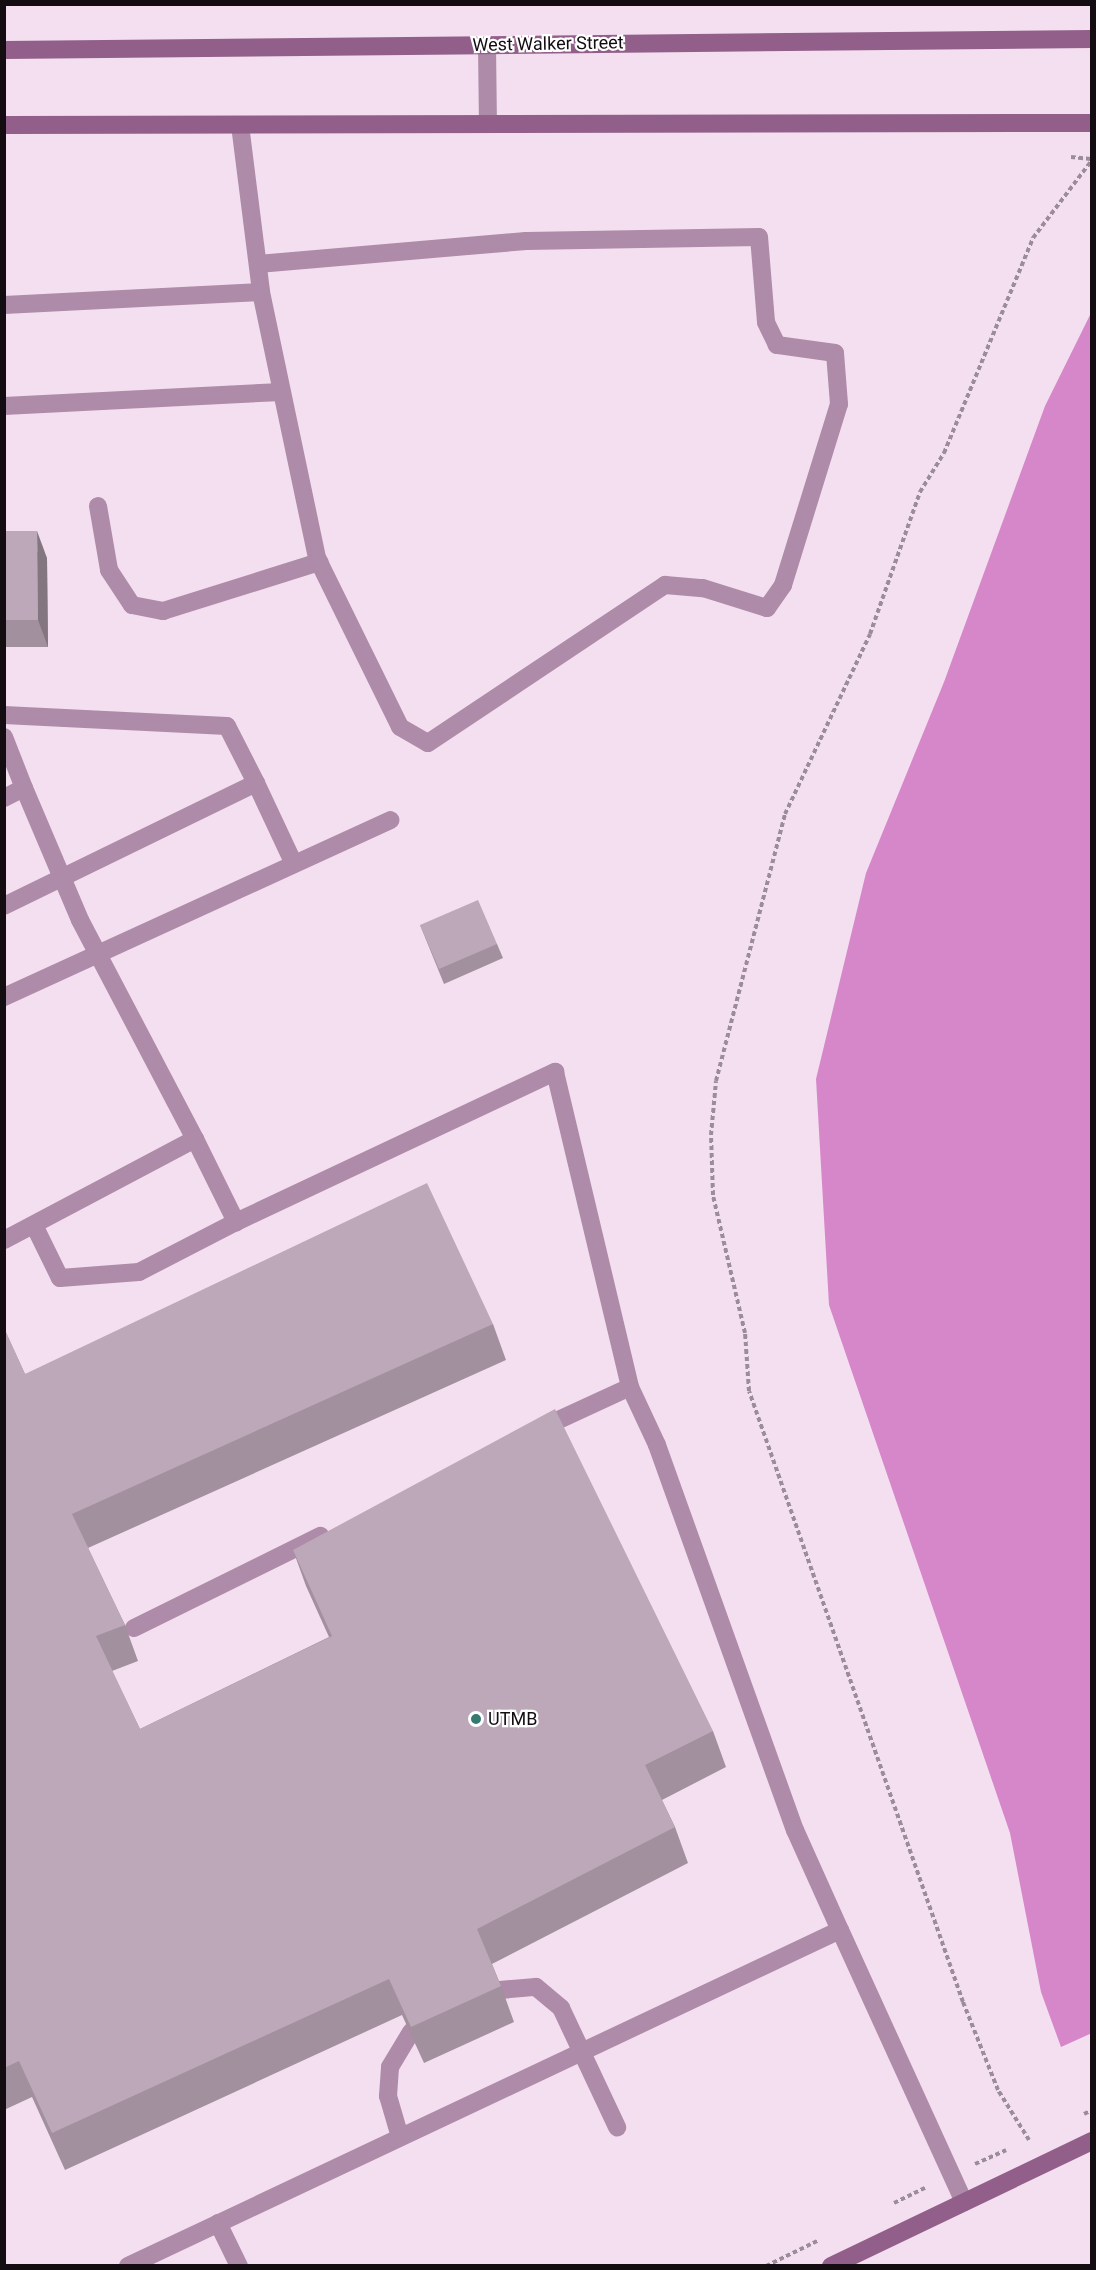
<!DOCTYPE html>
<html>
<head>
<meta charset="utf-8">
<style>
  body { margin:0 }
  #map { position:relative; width:1096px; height:2270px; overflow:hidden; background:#f4dff0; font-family:Roboto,sans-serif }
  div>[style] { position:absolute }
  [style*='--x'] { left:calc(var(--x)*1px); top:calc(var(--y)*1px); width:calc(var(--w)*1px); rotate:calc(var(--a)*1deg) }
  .water>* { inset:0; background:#d687c9 }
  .path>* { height:4px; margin-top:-2px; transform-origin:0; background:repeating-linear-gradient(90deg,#9b8c99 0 4.5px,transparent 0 7.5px) }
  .lane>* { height:18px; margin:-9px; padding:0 9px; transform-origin:9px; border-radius:9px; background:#ae8ba8 }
  .street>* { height:18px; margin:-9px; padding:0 9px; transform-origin:9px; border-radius:9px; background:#ae8ba8 }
  .secondary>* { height:18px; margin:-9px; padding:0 9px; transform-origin:9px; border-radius:9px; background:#915f89 }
  .wall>* { inset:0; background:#a2909e }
  .shaded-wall>* { inset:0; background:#847681 }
  .building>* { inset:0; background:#bca8b8 }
  .dots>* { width:16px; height:16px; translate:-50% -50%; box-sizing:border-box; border:3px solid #fff; border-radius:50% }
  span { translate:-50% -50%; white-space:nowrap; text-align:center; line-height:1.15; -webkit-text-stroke:4.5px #fff; paint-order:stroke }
  .street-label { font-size:18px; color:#130d12 }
  .poi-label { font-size:18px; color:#130d12 }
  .left { translate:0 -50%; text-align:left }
  .frame { position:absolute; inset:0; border:6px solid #130d12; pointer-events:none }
</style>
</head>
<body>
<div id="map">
  <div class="water">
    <i style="clip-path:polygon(1091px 313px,1092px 2033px,1061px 2047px,1041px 1992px,1010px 1833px,829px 1305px,816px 1079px,866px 873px,944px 682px,1045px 406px)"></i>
  </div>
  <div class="path">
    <i style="--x:1071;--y:157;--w:20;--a:6"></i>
    <i style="--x:1084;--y:2114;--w:9;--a:-27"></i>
    <i style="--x:1029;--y:2140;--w:59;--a:-121.8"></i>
    <i style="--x:998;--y:2090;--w:95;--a:-111.7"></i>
    <i style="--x:963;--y:2002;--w:647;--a:-109.3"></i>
    <i style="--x:749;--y:1391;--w:58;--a:-93.9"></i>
    <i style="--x:745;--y:1333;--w:142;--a:-103.1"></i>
    <i style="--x:713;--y:1195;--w:60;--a:-91.9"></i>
    <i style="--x:711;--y:1135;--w:54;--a:-84.7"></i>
    <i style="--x:716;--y:1081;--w:276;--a:-75.5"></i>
    <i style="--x:785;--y:814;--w:199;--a:-64.7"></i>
    <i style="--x:870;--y:634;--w:151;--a:-70.6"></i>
    <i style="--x:920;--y:492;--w:46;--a:-58.4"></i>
    <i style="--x:944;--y:453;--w:233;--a:-67.5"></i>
    <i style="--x:1033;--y:238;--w:98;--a:-52.9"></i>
    <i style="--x:975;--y:2164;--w:34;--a:-24"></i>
    <i style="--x:894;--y:2203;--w:37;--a:-26"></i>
    <i style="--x:766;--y:2266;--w:57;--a:-26.1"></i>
  </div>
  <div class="lane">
    <i style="--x:240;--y:125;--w:168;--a:82.8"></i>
    <i style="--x:261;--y:292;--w:272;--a:78.1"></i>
    <i style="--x:317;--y:558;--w:188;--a:63.8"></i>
    <i style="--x:400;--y:727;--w:32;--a:30"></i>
    <i style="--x:428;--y:743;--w:285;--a:-33.7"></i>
    <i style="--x:665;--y:585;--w:38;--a:5"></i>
    <i style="--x:703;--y:588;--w:67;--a:17.4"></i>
    <i style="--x:767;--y:608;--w:28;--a:-55"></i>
    <i style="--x:783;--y:585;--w:189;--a:-72.8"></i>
    <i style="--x:839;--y:404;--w:51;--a:-94.5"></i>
    <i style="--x:835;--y:353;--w:59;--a:-172.1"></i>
    <i style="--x:777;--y:345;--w:25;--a:-116"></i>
    <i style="--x:766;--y:322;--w:85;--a:-94.7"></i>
    <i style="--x:759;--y:237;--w:233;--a:179"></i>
    <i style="--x:526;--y:241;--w:269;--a:175.1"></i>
    <i style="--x:4;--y:305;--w:257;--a:-2.9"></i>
    <i style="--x:4;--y:406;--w:278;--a:-2.9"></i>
    <i style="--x:98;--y:506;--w:65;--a:80.2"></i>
    <i style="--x:109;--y:570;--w:42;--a:56.7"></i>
    <i style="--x:132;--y:605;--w:32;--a:11"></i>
    <i style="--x:163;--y:611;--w:164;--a:-17.4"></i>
    <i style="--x:4;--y:715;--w:223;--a:2.8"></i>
    <i style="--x:227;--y:726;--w:64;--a:63"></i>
    <i style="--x:256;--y:783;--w:280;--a:154"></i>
    <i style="--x:4;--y:737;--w:55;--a:68.6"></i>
    <i style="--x:256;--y:783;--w:89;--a:64.9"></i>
    <i style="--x:4;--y:798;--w:22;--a:-27"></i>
    <i style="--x:24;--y:788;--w:143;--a:67"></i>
    <i style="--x:80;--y:920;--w:247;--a:62.3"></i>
    <i style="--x:195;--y:1139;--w:216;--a:152.1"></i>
    <i style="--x:4;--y:997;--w:425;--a:-24.6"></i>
    <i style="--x:195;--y:1139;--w:93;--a:63.7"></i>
    <i style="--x:236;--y:1222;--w:353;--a:-25.2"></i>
    <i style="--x:555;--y:1072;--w:324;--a:76.6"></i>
    <i style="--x:34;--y:1225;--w:59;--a:63.9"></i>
    <i style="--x:60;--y:1278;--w:79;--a:-4.3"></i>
    <i style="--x:139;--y:1272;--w:109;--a:-27.3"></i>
    <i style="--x:539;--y:1429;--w:100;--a:-24.8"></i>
    <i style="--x:630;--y:1387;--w:64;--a:65"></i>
    <i style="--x:657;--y:1445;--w:409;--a:70.3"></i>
    <i style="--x:795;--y:1830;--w:110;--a:65.8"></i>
    <i style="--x:134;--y:1628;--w:208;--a:-26.3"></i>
    <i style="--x:500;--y:1990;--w:36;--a:-5"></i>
    <i style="--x:536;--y:1987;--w:33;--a:40"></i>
    <i style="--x:561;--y:2008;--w:132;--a:64.8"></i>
    <i style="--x:400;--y:2137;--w:43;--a:-106.3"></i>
    <i style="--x:388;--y:2096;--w:29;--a:-86"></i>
    <i style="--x:390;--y:2067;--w:41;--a:-59"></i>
    <i style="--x:218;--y:2223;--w:48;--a:64"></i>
    <i style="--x:128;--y:2266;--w:787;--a:-25.26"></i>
    <i style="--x:840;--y:1930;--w:299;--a:65.5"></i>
  </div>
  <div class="street">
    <i style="--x:487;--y:45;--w:79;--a:89.3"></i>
  </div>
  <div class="secondary">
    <i style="--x:4;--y:50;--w:1088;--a:-0.58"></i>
    <i style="--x:4;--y:125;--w:1088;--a:-0.11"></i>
    <i style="--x:831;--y:2266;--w:289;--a:-25.6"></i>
  </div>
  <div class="wall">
    <i style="clip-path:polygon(4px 531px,47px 558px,48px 647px,4px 647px)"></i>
    <i style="clip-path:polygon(420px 925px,497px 944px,503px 958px,444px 984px)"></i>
    <i style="clip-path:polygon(493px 1324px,506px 1360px,88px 1548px,125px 1625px,138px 1661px,112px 1671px,140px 1729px,329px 1637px,306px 1586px,293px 1550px,713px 1731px,726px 1767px,662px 1800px,675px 1827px,688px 1863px,492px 1964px,501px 1986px,514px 2022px,424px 2063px,402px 2015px,65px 2170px,32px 2097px,4px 2110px,4px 1328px,25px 1374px)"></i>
  </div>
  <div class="shaded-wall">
    <i style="clip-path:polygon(37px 531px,47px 558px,48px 647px,38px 620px)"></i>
  </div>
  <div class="building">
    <i style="clip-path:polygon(4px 531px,37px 531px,38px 620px,4px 620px)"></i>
    <i style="clip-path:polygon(478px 900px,497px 944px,439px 969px,420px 925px)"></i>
    <i style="clip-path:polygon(427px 1183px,493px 1324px,72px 1514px,125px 1625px,96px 1636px,140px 1729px,332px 1636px,293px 1550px,555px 1409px,713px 1731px,645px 1765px,675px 1827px,477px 1929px,501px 1986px,411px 2027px,389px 1979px,52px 2133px,19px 2061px,4px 2068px,4px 1328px,25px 1374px)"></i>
  </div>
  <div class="dots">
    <i style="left:476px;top:1719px;background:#347a70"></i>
  </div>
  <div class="street-label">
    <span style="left:548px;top:44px;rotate:-1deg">West Walker Street</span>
  </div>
  <div class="poi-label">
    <span class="left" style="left:488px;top:1719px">UTMB</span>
  </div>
  <div class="frame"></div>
</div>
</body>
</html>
